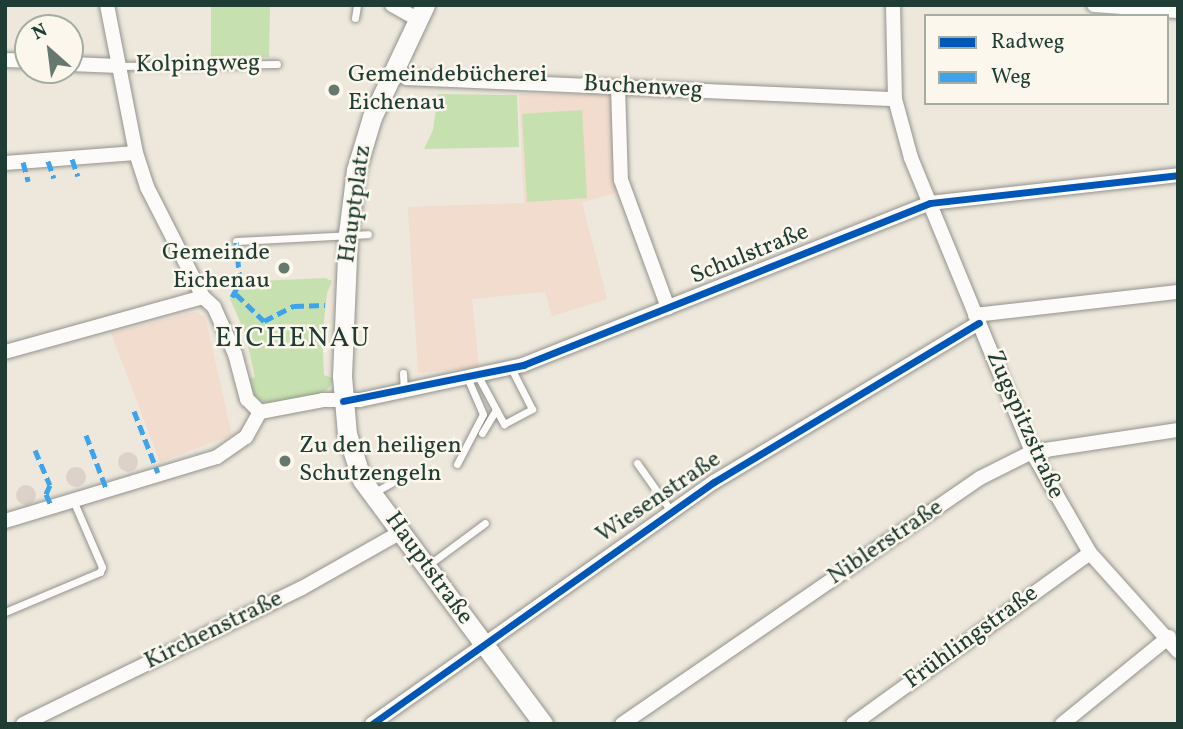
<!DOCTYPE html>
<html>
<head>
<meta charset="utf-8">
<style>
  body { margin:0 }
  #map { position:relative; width:1183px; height:729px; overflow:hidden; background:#ede7dc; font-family:Vollkorn,serif }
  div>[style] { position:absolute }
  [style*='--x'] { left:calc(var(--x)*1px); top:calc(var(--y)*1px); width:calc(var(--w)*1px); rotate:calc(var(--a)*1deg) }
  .built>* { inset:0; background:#f1dccd }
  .industrial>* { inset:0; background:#ddd2ca }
  .round { border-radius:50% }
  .green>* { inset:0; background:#c6e0af }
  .roads { filter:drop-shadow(0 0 2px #92938c) drop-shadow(0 0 2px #92938c) }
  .lane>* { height:7px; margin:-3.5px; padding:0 3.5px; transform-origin:3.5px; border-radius:3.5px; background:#fcfbfa }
  .street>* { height:14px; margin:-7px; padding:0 7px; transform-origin:7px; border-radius:7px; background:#fcfbfa }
  .secondary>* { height:19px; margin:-9.5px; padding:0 9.5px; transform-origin:9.5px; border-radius:9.5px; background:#fcfbfa }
  .quiet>* { height:5px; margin-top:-2.5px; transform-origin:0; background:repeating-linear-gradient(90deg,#3da4eb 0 10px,transparent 0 15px) }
  .cycleway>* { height:7px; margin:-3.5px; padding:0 3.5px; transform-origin:3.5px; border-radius:3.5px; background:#0057b8 }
  .dots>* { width:19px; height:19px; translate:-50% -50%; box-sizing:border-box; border:4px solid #fbf7ec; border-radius:50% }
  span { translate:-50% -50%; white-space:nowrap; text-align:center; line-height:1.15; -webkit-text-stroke:5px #fbf7ec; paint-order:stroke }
  .street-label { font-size:24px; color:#1f3d34 }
  .poi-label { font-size:24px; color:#1f3d34 }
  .left { translate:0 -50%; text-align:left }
  .right { translate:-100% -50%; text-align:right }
  .quarter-label { font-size:28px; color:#1f3d34; letter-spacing:2px }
  .frame { position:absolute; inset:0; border:7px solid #1f3d34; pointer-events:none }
  .legend { position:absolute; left:924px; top:14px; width:245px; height:91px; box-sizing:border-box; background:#fbf7ec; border:2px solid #a3ada2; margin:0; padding:9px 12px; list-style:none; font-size:21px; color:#1f3d34 }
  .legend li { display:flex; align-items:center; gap:14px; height:35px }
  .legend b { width:35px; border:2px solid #a3ada2 }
  .north { position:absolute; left:14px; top:14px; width:70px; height:70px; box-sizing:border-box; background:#fbf7ec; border:2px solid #a3ada2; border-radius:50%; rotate:332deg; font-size:19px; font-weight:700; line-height:28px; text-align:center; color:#1f3d34 }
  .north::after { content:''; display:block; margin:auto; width:24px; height:32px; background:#67786f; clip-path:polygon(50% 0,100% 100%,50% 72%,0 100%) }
</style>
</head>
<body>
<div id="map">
  <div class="built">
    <i style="clip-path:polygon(519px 94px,613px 94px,616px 193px,582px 202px,607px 299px,552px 316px,545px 292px,472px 299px,479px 367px,418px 373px,408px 207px,524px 203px)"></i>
    <i style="clip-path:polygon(195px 312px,205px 317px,232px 435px,160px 462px,111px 333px)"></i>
  </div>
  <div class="industrial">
    <i class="round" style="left:118px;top:452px;width:20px;height:20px"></i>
    <i class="round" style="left:66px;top:467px;width:20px;height:20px"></i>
    <i class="round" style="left:16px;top:485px;width:20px;height:20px"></i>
  </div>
  <div class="green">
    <i style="clip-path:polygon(211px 5px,270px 5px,269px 57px,211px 58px)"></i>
    <i style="clip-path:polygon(438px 94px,517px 95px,519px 147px,424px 149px,433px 130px)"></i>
    <i style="clip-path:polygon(582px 110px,587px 198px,527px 202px,522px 114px)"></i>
    <i style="clip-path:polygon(325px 278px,332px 281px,327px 293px,322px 338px,324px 375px,333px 378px,330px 387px,322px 393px,275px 404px,262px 402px,252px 394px,247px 379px,255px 377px,245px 333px,230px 299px,240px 282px)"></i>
  </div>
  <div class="roads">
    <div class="lane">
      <i style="--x:355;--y:18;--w:13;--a:-81"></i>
      <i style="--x:119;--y:66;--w:158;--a:-0.7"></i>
      <i style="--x:236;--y:241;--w:132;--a:-3"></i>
      <i style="--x:403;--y:373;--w:17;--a:87"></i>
      <i style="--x:478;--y:376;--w:55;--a:61.6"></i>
      <i style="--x:504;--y:424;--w:32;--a:-28"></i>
      <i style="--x:532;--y:409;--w:46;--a:-117.1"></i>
      <i style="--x:482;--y:433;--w:27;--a:-59"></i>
      <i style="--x:637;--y:463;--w:59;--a:54.7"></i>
      <i style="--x:457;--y:464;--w:56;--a:-62.5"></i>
      <i style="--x:483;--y:414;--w:40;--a:-113.4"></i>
      <i style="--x:373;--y:493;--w:21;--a:-29"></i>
      <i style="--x:427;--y:566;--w:72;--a:-36.6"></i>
      <i style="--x:5;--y:612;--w:103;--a:-22.8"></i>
      <i style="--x:100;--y:572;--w:5;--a:-68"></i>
      <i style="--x:102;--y:567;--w:75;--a:-113.5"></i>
    </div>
    <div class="street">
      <i style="--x:107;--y:5;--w:151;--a:78.9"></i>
      <i style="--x:136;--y:153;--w:36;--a:72"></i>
      <i style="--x:147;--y:187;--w:123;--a:63"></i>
      <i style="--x:203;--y:297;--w:15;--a:42"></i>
      <i style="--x:214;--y:307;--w:51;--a:65.9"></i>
      <i style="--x:235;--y:354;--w:47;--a:75.1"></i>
      <i style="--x:247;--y:399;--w:18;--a:45"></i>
      <i style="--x:260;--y:412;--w:64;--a:-10.8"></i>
      <i style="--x:323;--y:400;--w:37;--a:0"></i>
      <i style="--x:360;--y:400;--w:167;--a:-12.1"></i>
      <i style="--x:523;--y:365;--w:438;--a:-21.7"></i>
      <i style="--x:930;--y:203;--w:250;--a:-6.4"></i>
      <i style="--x:392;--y:5;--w:31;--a:29"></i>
      <i style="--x:893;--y:5;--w:94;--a:88.8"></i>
      <i style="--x:895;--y:99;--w:61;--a:74.8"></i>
      <i style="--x:911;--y:158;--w:318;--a:67.6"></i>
      <i style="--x:1032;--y:452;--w:116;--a:60.1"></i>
      <i style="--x:1090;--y:553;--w:132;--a:48.1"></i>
      <i style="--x:1094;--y:5;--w:84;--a:4.1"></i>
      <i style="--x:5;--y:60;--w:23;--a:2"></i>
      <i style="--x:70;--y:64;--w:49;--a:2.3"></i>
      <i style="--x:393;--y:70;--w:16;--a:30"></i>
      <i style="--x:407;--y:78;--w:488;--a:2.5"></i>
      <i style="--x:618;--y:87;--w:93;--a:88.2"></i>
      <i style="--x:621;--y:180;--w:136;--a:69.8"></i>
      <i style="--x:5;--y:163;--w:131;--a:-4.4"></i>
      <i style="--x:975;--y:315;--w:204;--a:-6.5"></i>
      <i style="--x:5;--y:352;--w:205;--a:-15.5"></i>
      <i style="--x:5;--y:521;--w:221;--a:-16.8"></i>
      <i style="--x:217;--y:457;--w:35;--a:-35"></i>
      <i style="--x:246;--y:437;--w:29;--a:-61"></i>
      <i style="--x:23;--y:724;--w:310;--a:-26"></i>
      <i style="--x:302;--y:588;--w:114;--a:-29.5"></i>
      <i style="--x:372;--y:724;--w:419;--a:-35.3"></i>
      <i style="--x:714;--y:482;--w:309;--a:-31"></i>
      <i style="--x:622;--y:724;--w:434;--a:-34.5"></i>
      <i style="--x:980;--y:478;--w:58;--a:-26.6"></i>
      <i style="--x:1032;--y:452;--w:148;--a:-8.6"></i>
      <i style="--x:853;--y:724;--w:292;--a:-35.8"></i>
      <i style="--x:1062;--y:724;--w:138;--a:-39.1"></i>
    </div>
    <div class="secondary">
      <i style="--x:425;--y:5;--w:124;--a:115.3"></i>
      <i style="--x:372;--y:117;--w:55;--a:106.8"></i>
      <i style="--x:356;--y:170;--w:64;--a:97.2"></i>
      <i style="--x:348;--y:233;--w:143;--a:92.4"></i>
      <i style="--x:342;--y:376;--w:58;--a:85.1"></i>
      <i style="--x:347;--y:434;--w:48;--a:71.9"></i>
      <i style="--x:362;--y:480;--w:304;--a:53.4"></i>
    </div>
  </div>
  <div class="quiet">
    <i style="--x:72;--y:159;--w:18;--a:71"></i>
    <i style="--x:48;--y:161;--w:18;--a:71"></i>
    <i style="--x:23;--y:162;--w:20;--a:75"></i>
    <i style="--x:236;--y:294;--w:39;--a:44"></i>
    <i style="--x:264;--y:321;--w:34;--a:-27"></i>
    <i style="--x:294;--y:306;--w:31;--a:-2"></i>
    <i style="--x:232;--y:297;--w:17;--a:-62"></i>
    <i style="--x:240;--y:282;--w:41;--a:-95.6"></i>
    <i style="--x:134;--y:411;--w:66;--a:68.8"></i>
    <i style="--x:86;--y:435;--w:57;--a:69.3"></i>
    <i style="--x:35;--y:450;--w:38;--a:67"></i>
    <i style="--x:50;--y:485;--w:10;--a:114"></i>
    <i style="--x:46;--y:494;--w:12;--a:66"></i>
  </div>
  <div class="cycleway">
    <i style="--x:343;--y:401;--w:184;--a:-11.3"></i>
    <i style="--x:523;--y:365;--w:438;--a:-21.7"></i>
    <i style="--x:930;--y:203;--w:250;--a:-6.4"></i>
    <i style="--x:372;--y:724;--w:419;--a:-35.3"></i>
    <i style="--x:714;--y:482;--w:309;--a:-31"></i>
  </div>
  <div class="dots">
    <i style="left:334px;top:90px;background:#67786f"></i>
    <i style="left:284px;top:268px;background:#67786f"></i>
    <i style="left:285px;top:461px;background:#67786f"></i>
  </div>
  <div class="street-label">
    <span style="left:198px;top:65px;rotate:-1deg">Kolpingweg</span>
    <span style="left:643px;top:88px;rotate:3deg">Buchenweg</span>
    <span style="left:356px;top:204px;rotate:-82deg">Hauptplatz</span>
    <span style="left:750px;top:255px;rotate:-22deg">Schulstraße</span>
    <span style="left:1024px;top:425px;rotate:66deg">Zugspitzstraße</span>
    <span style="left:659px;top:498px;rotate:-34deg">Wiesenstraße</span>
    <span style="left:886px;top:543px;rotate:-34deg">Niblerstraße</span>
    <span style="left:428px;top:569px;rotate:54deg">Hauptstraße</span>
    <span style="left:214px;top:631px;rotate:-26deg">Kirchenstraße</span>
    <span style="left:972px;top:638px;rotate:-36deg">Frühlingstraße</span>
  </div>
  <div class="poi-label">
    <span class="left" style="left:348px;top:90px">Gemeindebücherei<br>Eichenau</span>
    <span class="right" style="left:270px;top:268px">Gemeinde<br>Eichenau</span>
    <span class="left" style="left:299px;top:461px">Zu den heiligen<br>Schutzengeln</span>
  </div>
  <div class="quarter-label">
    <span style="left:293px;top:339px">EICHENAU</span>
  </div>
  <div class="frame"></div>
  <ul class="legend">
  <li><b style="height:9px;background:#0057b8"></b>Radweg</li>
  <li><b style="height:9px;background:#3da4eb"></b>Weg</li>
  </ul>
  <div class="north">N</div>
</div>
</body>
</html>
